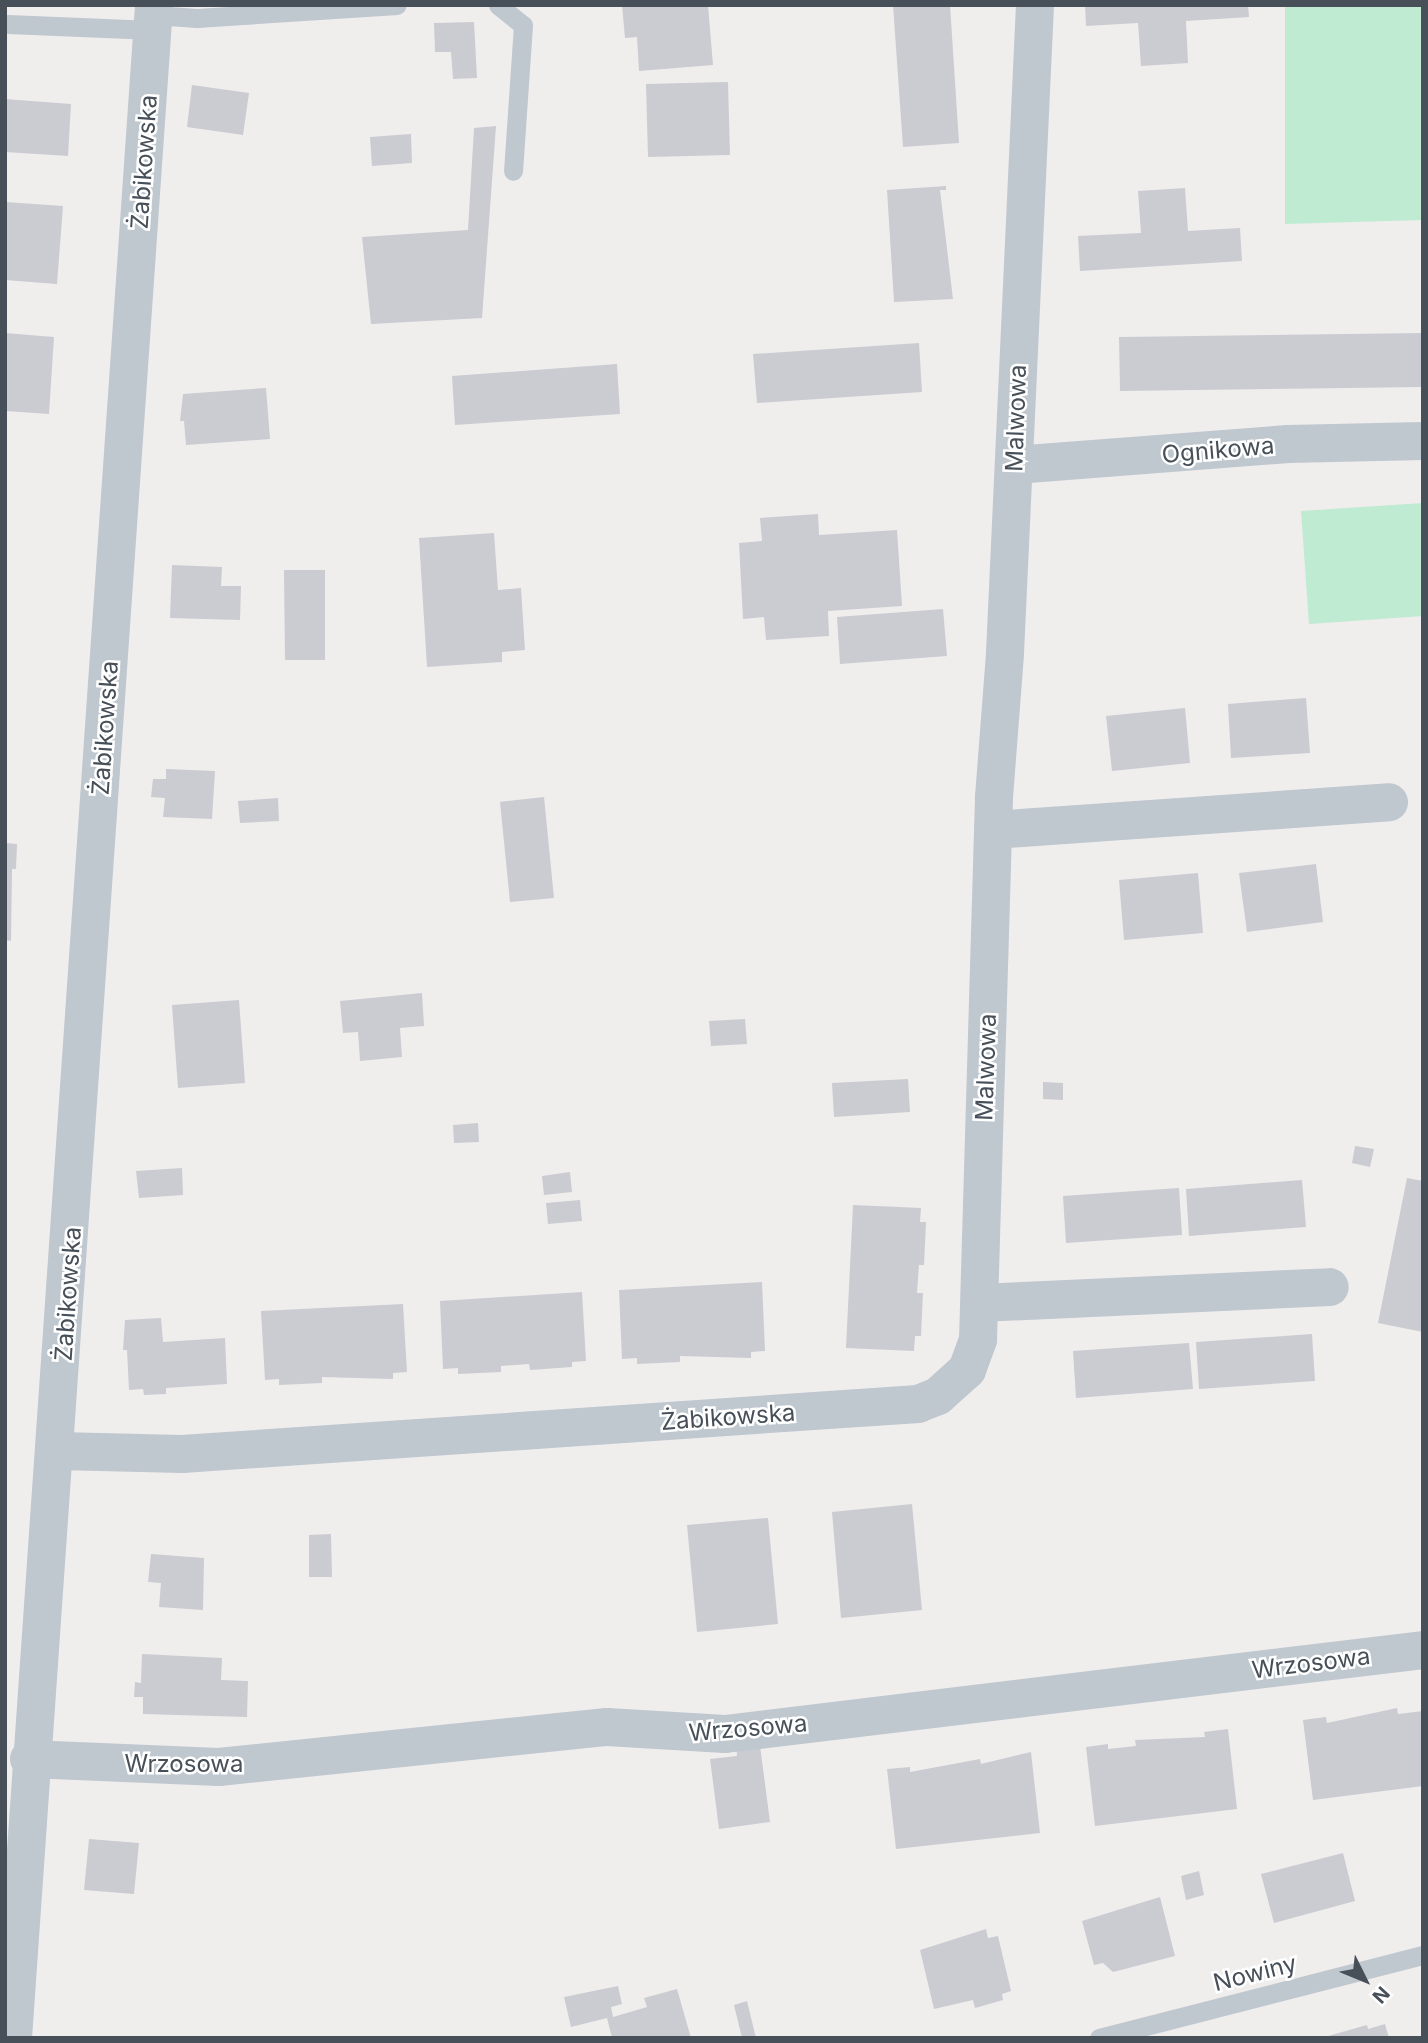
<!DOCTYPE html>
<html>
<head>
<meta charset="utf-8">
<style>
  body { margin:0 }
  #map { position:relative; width:1428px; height:2043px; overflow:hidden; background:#f0eded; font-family:Inter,sans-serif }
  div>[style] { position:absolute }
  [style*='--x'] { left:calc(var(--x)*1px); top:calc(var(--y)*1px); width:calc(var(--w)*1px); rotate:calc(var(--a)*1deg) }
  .green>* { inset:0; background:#beebd2 }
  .building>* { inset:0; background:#caccd2 }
  .service>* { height:19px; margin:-9.5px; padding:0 9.5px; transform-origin:9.5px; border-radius:9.5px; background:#bfc7cf }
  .minor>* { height:38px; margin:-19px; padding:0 19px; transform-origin:19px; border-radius:19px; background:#bfc7cf }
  span { translate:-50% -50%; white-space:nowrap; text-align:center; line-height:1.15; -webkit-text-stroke:5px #fff; paint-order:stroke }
  .street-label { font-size:24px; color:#475059 }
  .frame { position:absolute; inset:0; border:7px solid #475059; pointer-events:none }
  .north { position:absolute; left:1330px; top:1945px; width:70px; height:70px; -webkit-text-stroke:5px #fff; paint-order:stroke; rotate:133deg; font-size:19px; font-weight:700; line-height:28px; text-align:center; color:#475059 }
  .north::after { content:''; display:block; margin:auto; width:24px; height:32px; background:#475059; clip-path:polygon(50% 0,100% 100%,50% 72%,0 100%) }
</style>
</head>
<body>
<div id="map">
  <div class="green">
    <i style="clip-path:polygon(1285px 5px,1423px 5px,1423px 220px,1285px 224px)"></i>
    <i style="clip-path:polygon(1423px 503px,1423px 616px,1309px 624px,1301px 511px)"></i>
  </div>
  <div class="building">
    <i style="clip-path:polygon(622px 5px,708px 5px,713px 65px,639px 71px,637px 37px,625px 38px)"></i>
    <i style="clip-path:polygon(893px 5px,950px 5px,959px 143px,903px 147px)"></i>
    <i style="clip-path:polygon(1085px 5px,1248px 5px,1249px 17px,1186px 21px,1188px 63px,1141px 66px,1138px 23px,1086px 26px)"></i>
    <i style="clip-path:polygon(474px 22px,477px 78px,453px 79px,451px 52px,435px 52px,434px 23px)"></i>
    <i style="clip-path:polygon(728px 82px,730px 155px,648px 157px,646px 84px)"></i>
    <i style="clip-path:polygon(192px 85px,249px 93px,243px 135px,187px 127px)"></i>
    <i style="clip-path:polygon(5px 99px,71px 104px,68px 156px,5px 152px)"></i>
    <i style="clip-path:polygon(496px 126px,482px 318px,371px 324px,362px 237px,468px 230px,474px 128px)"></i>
    <i style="clip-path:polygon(411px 134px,412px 163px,372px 166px,370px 137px)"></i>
    <i style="clip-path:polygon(946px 186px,946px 190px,940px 190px,953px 299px,894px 302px,887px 190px)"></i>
    <i style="clip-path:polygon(1185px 188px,1188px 231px,1240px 228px,1242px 261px,1080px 271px,1078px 236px,1141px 233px,1138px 191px)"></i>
    <i style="clip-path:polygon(5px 202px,63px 206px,57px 284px,5px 280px)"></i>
    <i style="clip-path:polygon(5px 333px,54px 337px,49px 414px,5px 411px)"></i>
    <i style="clip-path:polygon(1423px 333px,1423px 387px,1120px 391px,1119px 337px)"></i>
    <i style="clip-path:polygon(919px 343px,922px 392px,757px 403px,753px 354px)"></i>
    <i style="clip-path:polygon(617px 364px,620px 414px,455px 425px,452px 376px)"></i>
    <i style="clip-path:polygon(266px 388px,270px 439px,186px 445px,184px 421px,180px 421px,183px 394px)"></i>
    <i style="clip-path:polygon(818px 514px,819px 535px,897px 530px,902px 606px,828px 611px,829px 636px,766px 640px,764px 617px,743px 619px,739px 543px,762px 541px,760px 518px)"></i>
    <i style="clip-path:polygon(494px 533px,498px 590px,521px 588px,525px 650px,502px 652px,502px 662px,427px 667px,419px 538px)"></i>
    <i style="clip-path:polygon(172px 565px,222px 567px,221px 586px,241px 586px,240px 620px,170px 618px)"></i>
    <i style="clip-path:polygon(284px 570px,325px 570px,325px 660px,285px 660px)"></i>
    <i style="clip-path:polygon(943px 609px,947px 656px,840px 664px,837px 617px)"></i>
    <i style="clip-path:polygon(1306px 698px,1310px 753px,1231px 758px,1228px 704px)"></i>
    <i style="clip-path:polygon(1185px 708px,1190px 763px,1112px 771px,1106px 716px)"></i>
    <i style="clip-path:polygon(166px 769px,215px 771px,212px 819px,163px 817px,165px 798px,151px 797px,153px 779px,166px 779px)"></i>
    <i style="clip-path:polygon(544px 797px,554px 898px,510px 902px,500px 802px)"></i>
    <i style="clip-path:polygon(278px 798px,279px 821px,240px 823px,238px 801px)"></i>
    <i style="clip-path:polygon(5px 843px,17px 844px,16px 869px,12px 869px,11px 941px,5px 940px)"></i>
    <i style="clip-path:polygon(1316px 864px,1323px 922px,1247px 932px,1239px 873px)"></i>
    <i style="clip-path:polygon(1198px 873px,1203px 933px,1124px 940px,1119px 880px)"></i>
    <i style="clip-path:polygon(422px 993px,424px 1026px,400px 1028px,402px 1057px,360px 1061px,358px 1032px,343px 1033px,340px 1001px)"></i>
    <i style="clip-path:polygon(239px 1000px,245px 1083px,178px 1088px,172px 1005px)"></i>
    <i style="clip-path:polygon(745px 1019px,747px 1044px,711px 1046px,709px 1021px)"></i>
    <i style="clip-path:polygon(908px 1079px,910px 1112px,834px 1117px,832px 1083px)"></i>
    <i style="clip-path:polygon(1043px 1082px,1063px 1083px,1063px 1100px,1043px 1099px)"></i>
    <i style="clip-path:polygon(478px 1123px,479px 1142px,454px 1143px,453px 1125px)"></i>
    <i style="clip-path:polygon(1355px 1146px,1374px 1149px,1370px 1167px,1352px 1163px)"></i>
    <i style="clip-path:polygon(182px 1168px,183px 1195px,139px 1198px,136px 1171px)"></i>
    <i style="clip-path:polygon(570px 1172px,572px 1192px,544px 1195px,542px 1176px)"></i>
    <i style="clip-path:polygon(1407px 1178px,1423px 1181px,1423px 1332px,1378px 1323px)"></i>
    <i style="clip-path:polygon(1302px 1180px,1306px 1227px,1189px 1236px,1186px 1189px)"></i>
    <i style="clip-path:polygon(1179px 1188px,1182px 1235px,1066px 1243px,1063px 1196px)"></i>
    <i style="clip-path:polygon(580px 1200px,582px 1221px,548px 1224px,546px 1203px)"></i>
    <i style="clip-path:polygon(853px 1205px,921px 1208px,920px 1222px,926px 1222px,924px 1265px,919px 1265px,917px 1293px,923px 1293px,921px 1336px,915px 1336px,914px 1351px,846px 1348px)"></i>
    <i style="clip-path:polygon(762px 1282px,765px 1351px,751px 1352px,751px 1358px,680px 1356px,680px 1362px,637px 1364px,637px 1358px,622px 1359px,619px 1290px)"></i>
    <i style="clip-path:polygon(582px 1292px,586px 1361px,572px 1362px,572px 1367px,530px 1370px,529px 1364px,501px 1366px,501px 1372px,458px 1374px,458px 1368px,443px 1369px,440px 1301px)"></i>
    <i style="clip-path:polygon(403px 1304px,407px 1372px,393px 1373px,393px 1379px,322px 1377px,322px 1383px,279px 1385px,279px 1379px,265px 1380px,261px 1311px)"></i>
    <i style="clip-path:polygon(161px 1318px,163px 1342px,225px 1338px,227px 1384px,166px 1388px,166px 1394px,144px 1395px,143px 1389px,129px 1390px,127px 1350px,123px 1350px,125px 1320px)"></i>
    <i style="clip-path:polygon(1312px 1334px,1315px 1381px,1199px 1389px,1196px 1342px)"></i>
    <i style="clip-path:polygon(1189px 1343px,1193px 1389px,1076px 1398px,1073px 1351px)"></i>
    <i style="clip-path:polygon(912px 1504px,922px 1610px,841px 1618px,832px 1512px)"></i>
    <i style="clip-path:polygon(768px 1518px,778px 1624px,697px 1632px,687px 1525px)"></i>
    <i style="clip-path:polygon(331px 1534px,332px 1577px,309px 1577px,309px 1535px)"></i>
    <i style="clip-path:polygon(151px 1554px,204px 1558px,203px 1610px,159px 1607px,161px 1583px,148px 1582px)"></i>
    <i style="clip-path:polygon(142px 1654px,222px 1658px,221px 1680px,248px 1681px,247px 1717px,143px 1714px,143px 1697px,134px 1697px,135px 1682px,141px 1683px)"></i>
    <i style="clip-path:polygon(1397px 1708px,1398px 1714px,1423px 1711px,1423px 1786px,1313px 1800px,1303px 1720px,1326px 1717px,1327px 1723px)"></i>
    <i style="clip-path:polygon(1228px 1729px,1237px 1809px,1095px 1826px,1086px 1747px,1108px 1744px,1108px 1749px,1136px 1746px,1135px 1740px,1205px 1737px,1204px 1732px)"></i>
    <i style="clip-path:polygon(759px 1738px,770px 1822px,719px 1829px,710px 1759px,737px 1756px,736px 1741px)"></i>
    <i style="clip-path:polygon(1031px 1752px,1040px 1833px,896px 1849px,887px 1769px,910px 1767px,910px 1772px,980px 1759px,981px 1764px)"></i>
    <i style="clip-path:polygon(89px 1839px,139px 1843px,134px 1894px,84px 1890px)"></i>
    <i style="clip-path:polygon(1343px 1853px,1355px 1901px,1274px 1923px,1261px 1874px)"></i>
    <i style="clip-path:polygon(1199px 1871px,1204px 1895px,1186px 1900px,1181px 1876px)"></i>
    <i style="clip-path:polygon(1160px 1897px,1175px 1956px,1113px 1972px,1103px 1963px,1094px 1965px,1082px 1921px)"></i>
    <i style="clip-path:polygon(986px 1929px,988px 1938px,998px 1936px,1011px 1991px,1002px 1994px,1003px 2000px,975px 2008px,973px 2000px,934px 2009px,920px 1950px)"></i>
    <i style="clip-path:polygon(618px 1986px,622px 2004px,611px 2007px,613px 2017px,647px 2007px,644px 1998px,677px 1989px,691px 2038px,612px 2038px,607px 2018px,571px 2027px,564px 1997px)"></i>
    <i style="clip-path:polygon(747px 2001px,756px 2038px,742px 2038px,734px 2005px)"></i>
    <i style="clip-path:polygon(1385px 2024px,1389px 2038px,1321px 2038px,1367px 2025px,1368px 2029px)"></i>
  </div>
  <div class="service">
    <i style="--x:498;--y:5;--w:32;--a:39"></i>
    <i style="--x:523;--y:25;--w:146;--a:93.9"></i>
    <i style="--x:154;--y:15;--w:43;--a:4"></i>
    <i style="--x:197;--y:18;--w:200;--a:-3.7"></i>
    <i style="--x:8;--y:24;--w:145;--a:2.4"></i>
    <i style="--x:1099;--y:2038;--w:334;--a:-14.4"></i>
  </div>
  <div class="minor">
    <i style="--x:1015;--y:465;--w:274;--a:-4.4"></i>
    <i style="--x:1288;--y:444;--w:135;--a:-1.3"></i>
    <i style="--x:993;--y:830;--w:397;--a:-4"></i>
    <i style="--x:980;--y:1303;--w:350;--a:-2.6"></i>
    <i style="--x:58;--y:1451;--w:124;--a:1.4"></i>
    <i style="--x:182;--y:1454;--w:738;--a:-3.89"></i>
    <i style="--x:918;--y:1404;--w:22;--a:-22"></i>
    <i style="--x:938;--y:1396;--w:39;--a:-42"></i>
    <i style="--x:967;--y:1370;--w:32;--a:-70"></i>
    <i style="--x:978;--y:1340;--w:543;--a:-88.31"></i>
    <i style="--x:994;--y:797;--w:144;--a:-85.6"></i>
    <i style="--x:1005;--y:653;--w:649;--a:-87.35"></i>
    <i style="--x:29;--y:1759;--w:190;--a:2.4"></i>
    <i style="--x:219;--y:1767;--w:390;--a:-5.9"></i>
    <i style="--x:607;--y:1727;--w:118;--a:3.4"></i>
    <i style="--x:725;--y:1734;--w:703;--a:-6.86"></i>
    <i style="--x:13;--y:2038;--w:2038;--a:-86.03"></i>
  </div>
  <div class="street-label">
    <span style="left:144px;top:162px;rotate:-86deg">Żabikowska</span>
    <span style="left:1016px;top:418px;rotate:-88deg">Malwowa</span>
    <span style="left:1218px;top:450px;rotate:-5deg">Ognikowa</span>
    <span style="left:105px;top:728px;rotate:-86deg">Żabikowska</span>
    <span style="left:986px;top:1067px;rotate:-88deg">Malwowa</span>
    <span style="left:68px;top:1294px;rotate:-86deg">Żabikowska</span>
    <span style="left:728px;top:1417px;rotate:-4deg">Żabikowska</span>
    <span style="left:1311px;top:1663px;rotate:-7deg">Wrzosowa</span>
    <span style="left:748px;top:1728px;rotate:-5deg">Wrzosowa</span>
    <span style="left:184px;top:1764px">Wrzosowa</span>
    <span style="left:1255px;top:1973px;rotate:-14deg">Nowiny</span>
  </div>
  <div class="frame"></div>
  <div class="north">N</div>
</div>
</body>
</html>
